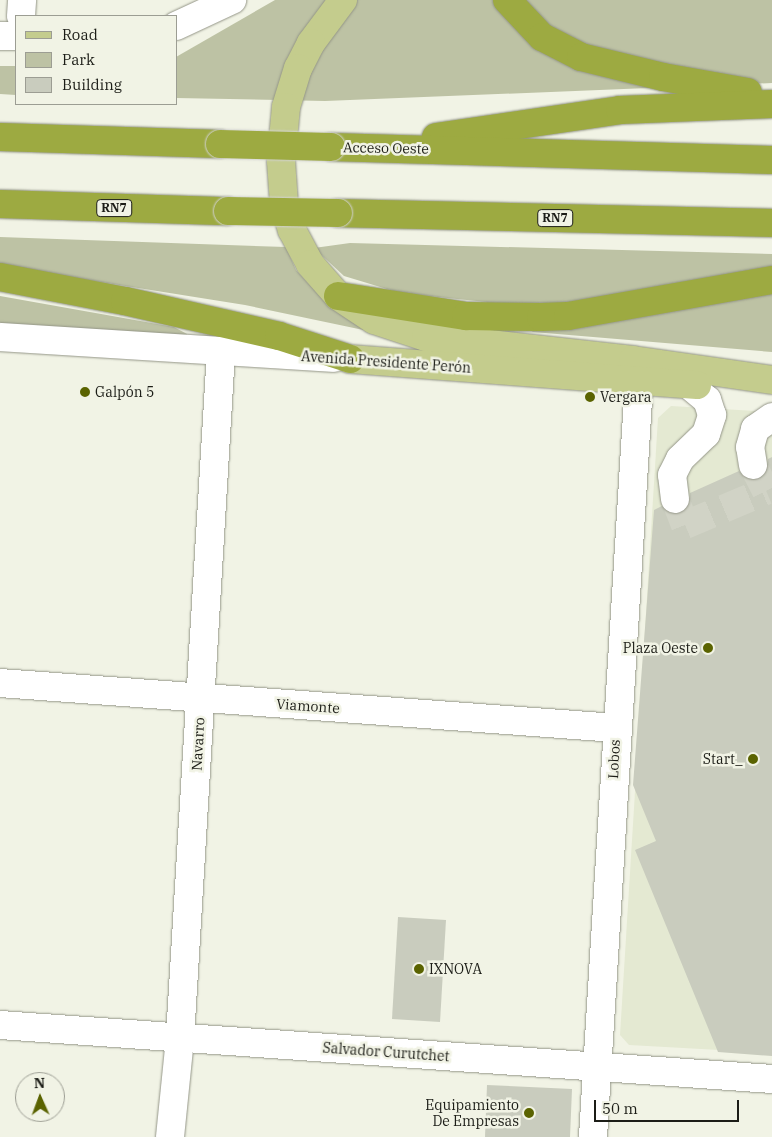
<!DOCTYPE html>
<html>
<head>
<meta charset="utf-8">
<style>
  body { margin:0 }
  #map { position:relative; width:772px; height:1137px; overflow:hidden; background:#f1f3e5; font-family:"IBM Plex Serif",serif }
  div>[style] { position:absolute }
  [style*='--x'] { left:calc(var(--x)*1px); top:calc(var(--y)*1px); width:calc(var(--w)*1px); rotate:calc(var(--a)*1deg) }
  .built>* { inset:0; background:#e4e9d2 }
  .green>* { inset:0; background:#bdc2a4 }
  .building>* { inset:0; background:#c9ccbe }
  .minor-tunnel>* { height:28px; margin-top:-14px; transform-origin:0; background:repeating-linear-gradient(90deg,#d1d3c6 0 28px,transparent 0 42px) }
  .roads { filter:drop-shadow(0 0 1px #949688) drop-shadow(0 0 1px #949688) }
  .minor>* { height:28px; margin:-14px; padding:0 14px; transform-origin:14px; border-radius:14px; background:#fff }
  .major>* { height:28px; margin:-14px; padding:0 14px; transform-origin:14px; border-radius:14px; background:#c4cc8d }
  .highway>* { height:28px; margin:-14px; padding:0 14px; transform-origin:14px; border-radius:14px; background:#9daa41 }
  .bridges { filter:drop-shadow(0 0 1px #d2d2d1) drop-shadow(0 0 1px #d2d2d1) }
  .highway-bridge>* { height:28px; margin:-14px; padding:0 14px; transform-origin:14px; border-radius:14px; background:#9daa41 }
  .dots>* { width:14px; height:14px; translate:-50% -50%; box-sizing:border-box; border:2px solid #f1f3e5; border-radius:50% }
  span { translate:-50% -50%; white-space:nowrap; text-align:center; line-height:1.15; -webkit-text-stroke:5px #f1f3e5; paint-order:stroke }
  .shield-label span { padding:1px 4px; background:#f1f3e5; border:1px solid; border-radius:4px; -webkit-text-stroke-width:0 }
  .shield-label { font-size:12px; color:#1c1d17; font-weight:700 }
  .street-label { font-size:14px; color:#1c1d17 }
  .poi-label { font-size:14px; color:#1c1d17 }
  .left { translate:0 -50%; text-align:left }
  .right { translate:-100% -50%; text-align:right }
  .legend { position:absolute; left:15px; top:15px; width:162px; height:90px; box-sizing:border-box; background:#f1f3e5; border:1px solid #9c9d93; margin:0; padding:6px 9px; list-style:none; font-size:15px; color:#1c1d17 }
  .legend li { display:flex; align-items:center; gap:10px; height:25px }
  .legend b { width:25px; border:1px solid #9c9d93 }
  .north { position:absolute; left:15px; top:1072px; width:50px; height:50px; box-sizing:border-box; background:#f1f3e5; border:1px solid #9c9d93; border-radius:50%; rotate:358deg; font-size:14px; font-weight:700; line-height:20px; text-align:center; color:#1c1d17 }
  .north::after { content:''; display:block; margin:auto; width:18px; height:22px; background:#5a6300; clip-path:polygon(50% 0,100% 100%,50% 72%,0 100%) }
  .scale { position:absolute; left:594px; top:1100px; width:145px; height:22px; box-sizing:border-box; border:2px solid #1c1d17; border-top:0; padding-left:6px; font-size:15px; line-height:18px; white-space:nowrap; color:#1c1d17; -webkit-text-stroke:4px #f1f3e5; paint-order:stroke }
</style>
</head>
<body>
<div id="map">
  <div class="built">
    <i style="clip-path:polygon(671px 406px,772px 412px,772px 1053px,629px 1045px,620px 1035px,658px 418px)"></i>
  </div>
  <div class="green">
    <i style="clip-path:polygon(275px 0,772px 0,772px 83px,325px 101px,176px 98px,176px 57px)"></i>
    <i style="clip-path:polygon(0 66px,16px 66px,16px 95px,0 94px)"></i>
    <i style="clip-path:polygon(0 237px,286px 247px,296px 270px,321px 297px,373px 332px,245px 305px,0 266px)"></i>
    <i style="clip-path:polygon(350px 243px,772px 254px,772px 352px,533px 332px,486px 302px,400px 293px,344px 276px,314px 248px)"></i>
    <i style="clip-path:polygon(0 296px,174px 327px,187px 334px,186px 337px,0 324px)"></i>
  </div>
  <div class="building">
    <i style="clip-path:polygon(772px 457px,772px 1056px,718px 1052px,635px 850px,656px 841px,633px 785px,654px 510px,662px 506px,669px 514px,684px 512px,690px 505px,690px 493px,739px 471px,747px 479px,756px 480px,767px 471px,768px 459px)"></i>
    <i style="clip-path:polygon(398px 917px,446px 920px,440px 1022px,392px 1019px)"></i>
    <i style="clip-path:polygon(487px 1085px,572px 1089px,570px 1137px,485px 1137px)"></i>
  </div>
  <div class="minor-tunnel">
    <i style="--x:675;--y:499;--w:28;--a:69"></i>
    <i style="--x:685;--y:525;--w:88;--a:-22.8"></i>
    <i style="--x:766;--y:491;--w:29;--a:-117"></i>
  </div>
  <div class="roads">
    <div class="minor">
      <i style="--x:21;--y:16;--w:16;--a:-86"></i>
      <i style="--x:176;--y:26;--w:62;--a:-24.9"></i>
      <i style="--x:0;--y:36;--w:16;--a:0"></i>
      <i style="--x:0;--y:337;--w:334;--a:3.6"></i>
      <i style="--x:753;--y:465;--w:18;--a:-99"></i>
      <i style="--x:750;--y:447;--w:19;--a:-74"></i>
      <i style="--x:755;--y:429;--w:21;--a:-35"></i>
      <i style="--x:675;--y:499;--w:24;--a:-97"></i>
      <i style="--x:672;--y:475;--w:18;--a:-63"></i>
      <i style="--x:680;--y:459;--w:36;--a:-44"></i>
      <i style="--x:706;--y:434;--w:20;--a:-72"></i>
      <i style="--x:712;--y:415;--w:16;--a:-108"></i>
      <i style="--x:707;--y:400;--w:23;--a:-140"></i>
      <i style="--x:0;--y:683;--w:617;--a:4.18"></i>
      <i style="--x:0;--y:1025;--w:774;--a:4"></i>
      <i style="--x:170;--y:1137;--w:100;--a:-84.2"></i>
      <i style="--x:180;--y:1038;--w:688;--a:-86.58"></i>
      <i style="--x:593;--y:1137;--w:756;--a:-86.51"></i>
    </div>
    <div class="major">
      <i style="--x:343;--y:0;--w:54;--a:126.7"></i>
      <i style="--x:311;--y:43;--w:28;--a:117"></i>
      <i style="--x:298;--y:68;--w:41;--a:107.1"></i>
      <i style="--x:286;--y:107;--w:54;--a:95.3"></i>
      <i style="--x:281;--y:161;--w:43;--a:86"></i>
      <i style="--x:284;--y:204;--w:27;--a:73"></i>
      <i style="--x:292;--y:230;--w:38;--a:62"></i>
      <i style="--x:310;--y:264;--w:43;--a:48.8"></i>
      <i style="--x:338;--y:296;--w:43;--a:33.7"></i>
      <i style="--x:374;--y:320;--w:55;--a:18.1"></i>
      <i style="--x:426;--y:337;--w:208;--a:6.3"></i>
      <i style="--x:633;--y:360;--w:140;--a:8.2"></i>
      <i style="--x:350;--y:359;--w:348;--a:4.3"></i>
    </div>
    <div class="highway">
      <i style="--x:507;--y:0;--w:51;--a:46.6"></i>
      <i style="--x:542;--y:37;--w:44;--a:27.1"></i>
      <i style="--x:581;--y:57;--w:84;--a:13.7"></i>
      <i style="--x:663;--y:77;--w:86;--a:10"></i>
      <i style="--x:0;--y:137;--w:220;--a:1.8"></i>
      <i style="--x:436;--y:137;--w:186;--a:-8.3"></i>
      <i style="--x:620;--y:110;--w:152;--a:-2.3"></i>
      <i style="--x:331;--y:147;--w:441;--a:1.7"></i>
      <i style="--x:0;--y:204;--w:228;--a:1.8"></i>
      <i style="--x:338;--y:213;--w:434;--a:1.3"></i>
      <i style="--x:0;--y:277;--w:127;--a:10.9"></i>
      <i style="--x:125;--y:301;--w:158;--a:12.8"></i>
      <i style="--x:279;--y:336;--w:75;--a:17.9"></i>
      <i style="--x:338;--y:296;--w:130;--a:8.9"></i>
      <i style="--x:466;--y:316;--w:75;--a:0.8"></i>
      <i style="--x:541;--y:317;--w:27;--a:-2"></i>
      <i style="--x:568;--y:316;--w:207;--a:-10"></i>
    </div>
  </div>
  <div class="bridges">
    <div class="highway-bridge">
      <i style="--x:220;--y:144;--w:111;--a:1.5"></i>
      <i style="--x:228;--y:211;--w:110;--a:1"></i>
    </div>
  </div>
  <div class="dots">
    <i style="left:85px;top:392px;background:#5a6300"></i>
    <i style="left:590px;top:397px;background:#5a6300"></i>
    <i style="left:708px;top:648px;background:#5a6300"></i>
    <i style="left:753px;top:759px;background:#5a6300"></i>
    <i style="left:419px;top:969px;background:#5a6300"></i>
    <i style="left:529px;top:1113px;background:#5a6300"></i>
  </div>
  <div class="shield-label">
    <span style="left:114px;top:208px">RN7</span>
    <span style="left:555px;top:218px">RN7</span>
  </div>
  <div class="street-label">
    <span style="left:386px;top:148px;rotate:1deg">Acceso Oeste</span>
    <span style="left:386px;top:362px;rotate:4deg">Avenida Presidente Perón</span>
    <span style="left:308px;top:706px;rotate:4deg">Viamonte</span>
    <span style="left:198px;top:744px;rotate:-87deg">Navarro</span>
    <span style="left:614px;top:759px;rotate:-87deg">Lobos</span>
    <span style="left:386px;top:1052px;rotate:4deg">Salvador Curutchet</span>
  </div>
  <div class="poi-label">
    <span class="left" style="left:95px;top:392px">Galpón 5</span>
    <span class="left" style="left:600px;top:397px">Vergara</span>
    <span class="right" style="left:698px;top:648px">Plaza Oeste</span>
    <span class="right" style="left:743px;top:759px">Start_</span>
    <span class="left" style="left:429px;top:969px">IXNOVA</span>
    <span class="right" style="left:519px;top:1113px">Equipamiento<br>De Empresas</span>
  </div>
  <ul class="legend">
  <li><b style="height:6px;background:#c4cc8d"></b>Road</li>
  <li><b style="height:14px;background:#bdc2a4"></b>Park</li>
  <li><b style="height:14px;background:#c9ccbe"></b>Building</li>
  </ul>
  <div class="north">N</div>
  <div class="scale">50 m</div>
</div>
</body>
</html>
